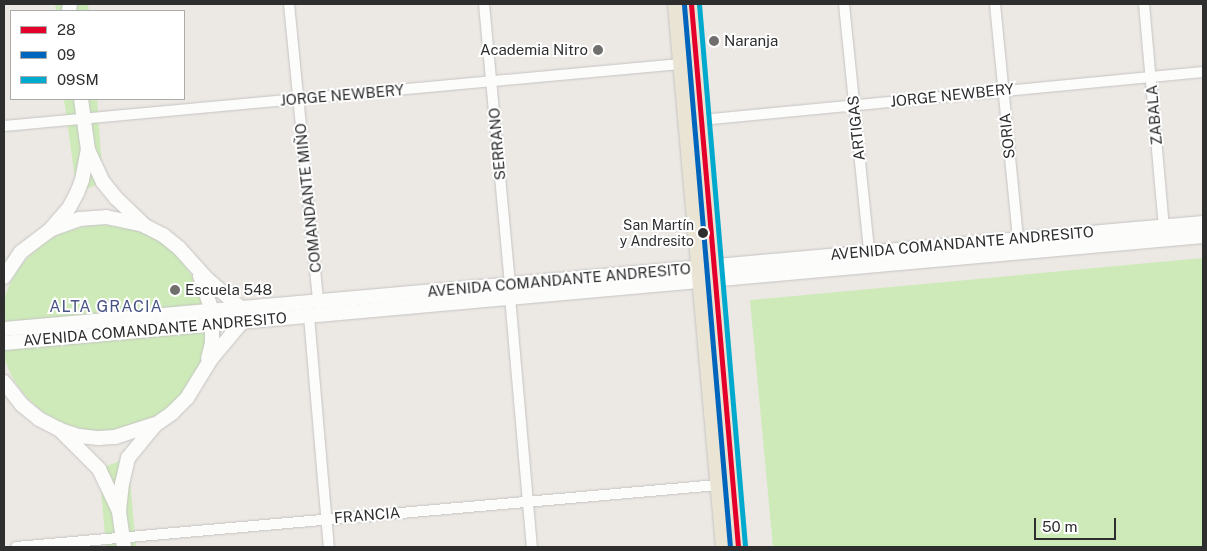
<!DOCTYPE html>
<html>
<head>
<meta charset="utf-8">
<style>
  body { margin:0 }
  #map { position:relative; width:1207px; height:551px; overflow:hidden; background:#ece8e3; font-family:"Public Sans",sans-serif }
  div>[style] { position:absolute }
  [style*='--x'] { left:calc(var(--x)*1px); top:calc(var(--y)*1px); width:calc(var(--w)*1px); rotate:calc(var(--a)*1deg) }
  .green>* { inset:0; background:#ceeab9 }
  .round { border-radius:50% }
  .roads { filter:drop-shadow(0 0 1px #c5c4c4) drop-shadow(0 0 1px #c5c4c4) }
  .street>* { height:10px; margin:-5px; padding:0 5px; transform-origin:5px; border-radius:5px; background:#fcfcfb }
  .secondary>* { height:14px; margin:-7px; padding:0 7px; transform-origin:7px; border-radius:7px; background:#fcfcfb }
  .primary>* { height:15px; margin:-7.5px; padding:0 7.5px; transform-origin:7.5px; border-radius:7.5px; background:#e9e4d4 }
  .bus-1>* { height:5px; margin:-2.5px; padding:0 2.5px; transform-origin:2.5px; border-radius:2.5px; background:#e4002b }
  .bus-2>* { height:5px; margin:-2.5px; padding:0 2.5px; transform-origin:2.5px; border-radius:2.5px; background:#0065bd }
  .bus-3>* { height:5px; margin:-2.5px; padding:0 2.5px; transform-origin:2.5px; border-radius:2.5px; background:#00a9ce }
  .dots>* { width:14px; height:14px; translate:-50% -50%; box-sizing:border-box; border:2px solid #fff; border-radius:50% }
  span { translate:-50% -50%; white-space:nowrap; text-align:center; line-height:1.15; -webkit-text-stroke:4px #fff; paint-order:stroke }
  .bus-label { font-size:14px; color:#2e2e2e }
  .right { translate:-100% -50%; text-align:right }
  .poi-label { font-size:15px; color:#2e2e2e }
  .left { translate:0 -50%; text-align:left }
  .street-label { font-size:15px; color:#2e2e2e }
  .neighbourhood-label { font-size:16px; color:#485485; letter-spacing:1px }
  .frame { position:absolute; inset:0; border:5px solid #2e2e2e; pointer-events:none }
  .legend { position:absolute; left:10px; top:10px; width:175px; height:90px; box-sizing:border-box; background:#fff; border:1px solid #ababab; margin:0; padding:6px 9px; list-style:none; font-size:15px; color:#2e2e2e }
  .legend li { display:flex; align-items:center; gap:10px; height:25px }
  .legend b { width:25px; border:1px solid #ababab }
  .scale { position:absolute; left:1034px; top:518px; width:82px; height:22px; box-sizing:border-box; border:2px solid #2e2e2e; border-top:0; padding-left:6px; font-size:15px; line-height:18px; white-space:nowrap; color:#2e2e2e; -webkit-text-stroke:4px #fff; paint-order:stroke }
</style>
</head>
<body>
<div id="map">
  <div class="green">
    <i style="clip-path:polygon(55px 4px,88px 4px,89px 11px,56px 11px)"></i>
    <i style="clip-path:polygon(64px 99px,97px 99px,103px 182px,77px 193px)"></i>
    <i class="round" style="left:0;top:225px;width:206px;height:206px"></i>
    <i style="clip-path:polygon(1203px 258px,1203px 547px,773px 547px,750px 300px)"></i>
    <i style="clip-path:polygon(128px 458px,136px 547px,106px 547px,99px 469px)"></i>
  </div>
  <div class="roads">
    <div class="street">
      <i style="--x:289;--y:4;--w:299;--a:84.4"></i>
      <i style="--x:484;--y:4;--w:281;--a:84.7"></i>
      <i style="--x:844;--y:4;--w:248;--a:84.2"></i>
      <i style="--x:995;--y:4;--w:236;--a:84.4"></i>
      <i style="--x:1144;--y:4;--w:223;--a:84.9"></i>
      <i style="--x:701;--y:120;--w:504;--a:-5.46"></i>
      <i style="--x:4;--y:126;--w:679;--a:-5.24"></i>
      <i style="--x:510;--y:297;--w:251;--a:85"></i>
      <i style="--x:309;--y:316;--w:232;--a:85.1"></i>
      <i style="--x:16;--y:547;--w:704;--a:-5.05"></i>
    </div>
    <div class="secondary">
      <i style="--x:69;--y:11;--w:7;--a:-82"></i>
      <i style="--x:88;--y:150;--w:35;--a:65"></i>
      <i style="--x:103;--y:182;--w:21;--a:51"></i>
      <i style="--x:116;--y:198;--w:40;--a:44"></i>
      <i style="--x:145;--y:226;--w:20;--a:27"></i>
      <i style="--x:163;--y:235;--w:21;--a:39"></i>
      <i style="--x:179;--y:248;--w:42;--a:47.9"></i>
      <i style="--x:207;--y:279;--w:45;--a:40.5"></i>
      <i style="--x:52;--y:229;--w:29;--a:-20"></i>
      <i style="--x:79;--y:219;--w:27;--a:-4"></i>
      <i style="--x:106;--y:217;--w:35;--a:12"></i>
      <i style="--x:200;--y:276;--w:37;--a:71"></i>
      <i style="--x:212;--y:311;--w:32;--a:90"></i>
      <i style="--x:212;--y:343;--w:16;--a:104"></i>
      <i style="--x:4;--y:277;--w:30;--a:-56"></i>
      <i style="--x:21;--y:252;--w:35;--a:-37"></i>
      <i style="--x:49;--y:231;--w:30;--a:-49"></i>
      <i style="--x:69;--y:208;--w:17;--a:-62"></i>
      <i style="--x:77;--y:193;--w:14;--a:-69"></i>
      <i style="--x:82;--y:180;--w:31;--a:-79"></i>
      <i style="--x:88;--y:150;--w:51;--a:-97.8"></i>
      <i style="--x:4;--y:329;--w:1204;--a:-5.05"></i>
      <i style="--x:4;--y:343;--w:1204;--a:-5.1"></i>
      <i style="--x:4;--y:382;--w:29;--a:52"></i>
      <i style="--x:22;--y:405;--w:22;--a:39"></i>
      <i style="--x:39;--y:419;--w:22;--a:27"></i>
      <i style="--x:59;--y:429;--w:57;--a:45"></i>
      <i style="--x:99;--y:469;--w:47;--a:64.5"></i>
      <i style="--x:60;--y:430;--w:20;--a:18"></i>
      <i style="--x:79;--y:436;--w:20;--a:6"></i>
      <i style="--x:99;--y:438;--w:16;--a:-4"></i>
      <i style="--x:115;--y:437;--w:40;--a:-18"></i>
      <i style="--x:124;--y:547;--w:36;--a:-98"></i>
      <i style="--x:119;--y:511;--w:27;--a:-84"></i>
      <i style="--x:122;--y:484;--w:27;--a:-77"></i>
      <i style="--x:128;--y:458;--w:43;--a:-50.7"></i>
      <i style="--x:155;--y:425;--w:21;--a:-35"></i>
      <i style="--x:172;--y:413;--w:21;--a:-45"></i>
      <i style="--x:187;--y:398;--w:46;--a:-58.4"></i>
      <i style="--x:211;--y:359;--w:48;--a:-50"></i>
    </div>
    <div class="primary">
      <i style="--x:675;--y:4;--w:545;--a:84.95"></i>
      <i style="--x:691;--y:4;--w:545;--a:85.05"></i>
    </div>
  </div>
  <div class="bus-1">
    <i style="--x:691;--y:4;--w:545;--a:85.05"></i>
  </div>
  <div class="bus-2">
    <i style="--x:684;--y:5;--w:544;--a:85.15"></i>
  </div>
  <div class="bus-3">
    <i style="--x:699;--y:4;--w:544;--a:85.15"></i>
  </div>
  <div class="dots">
    <i style="left:714px;top:41px;background:#706f6d"></i>
    <i style="left:598px;top:50px;background:#706f6d"></i>
    <i style="left:703px;top:233px;background:#2e2e2e"></i>
    <i style="left:175px;top:290px;background:#706f6d"></i>
  </div>
  <div class="bus-label">
    <span class="right" style="left:694px;top:233px">San Martín<br>y Andresito</span>
  </div>
  <div class="poi-label">
    <span class="left" style="left:724px;top:41px">Naranja</span>
    <span class="right" style="left:588px;top:50px">Academia Nitro</span>
    <span class="left" style="left:185px;top:290px">Escuela 548</span>
  </div>
  <div class="street-label">
    <span style="left:342px;top:95px;rotate:-5deg">JORGE NEWBERY</span>
    <span style="left:952px;top:95px;rotate:-6deg">JORGE NEWBERY</span>
    <span style="left:1154px;top:115px;rotate:-95deg">ZABALA</span>
    <span style="left:856px;top:128px;rotate:-96deg">ARTIGAS</span>
    <span style="left:1007px;top:136px;rotate:-96deg">SORIA</span>
    <span style="left:497px;top:144px;rotate:-95deg">SERRANO</span>
    <span style="left:308px;top:198px;rotate:-96deg">COMANDANTE MIÑO</span>
    <span style="left:962px;top:243px;rotate:-5deg">AVENIDA COMANDANTE ANDRESITO</span>
    <span style="left:559px;top:280px;rotate:-5deg">AVENIDA COMANDANTE ANDRESITO</span>
    <span style="left:155px;top:329px;rotate:-5deg">AVENIDA COMANDANTE ANDRESITO</span>
    <span style="left:367px;top:515px;rotate:-5deg">FRANCIA</span>
  </div>
  <div class="neighbourhood-label">
    <span style="left:106px;top:307px">ALTA GRACIA</span>
  </div>
  <div class="frame"></div>
  <ul class="legend">
  <li><b style="height:6px;background:#e4002b"></b>28</li>
  <li><b style="height:6px;background:#0065bd"></b>09</li>
  <li><b style="height:6px;background:#00a9ce"></b>09SM</li>
  </ul>
  <div class="scale">50 m</div>
</div>
</body>
</html>
